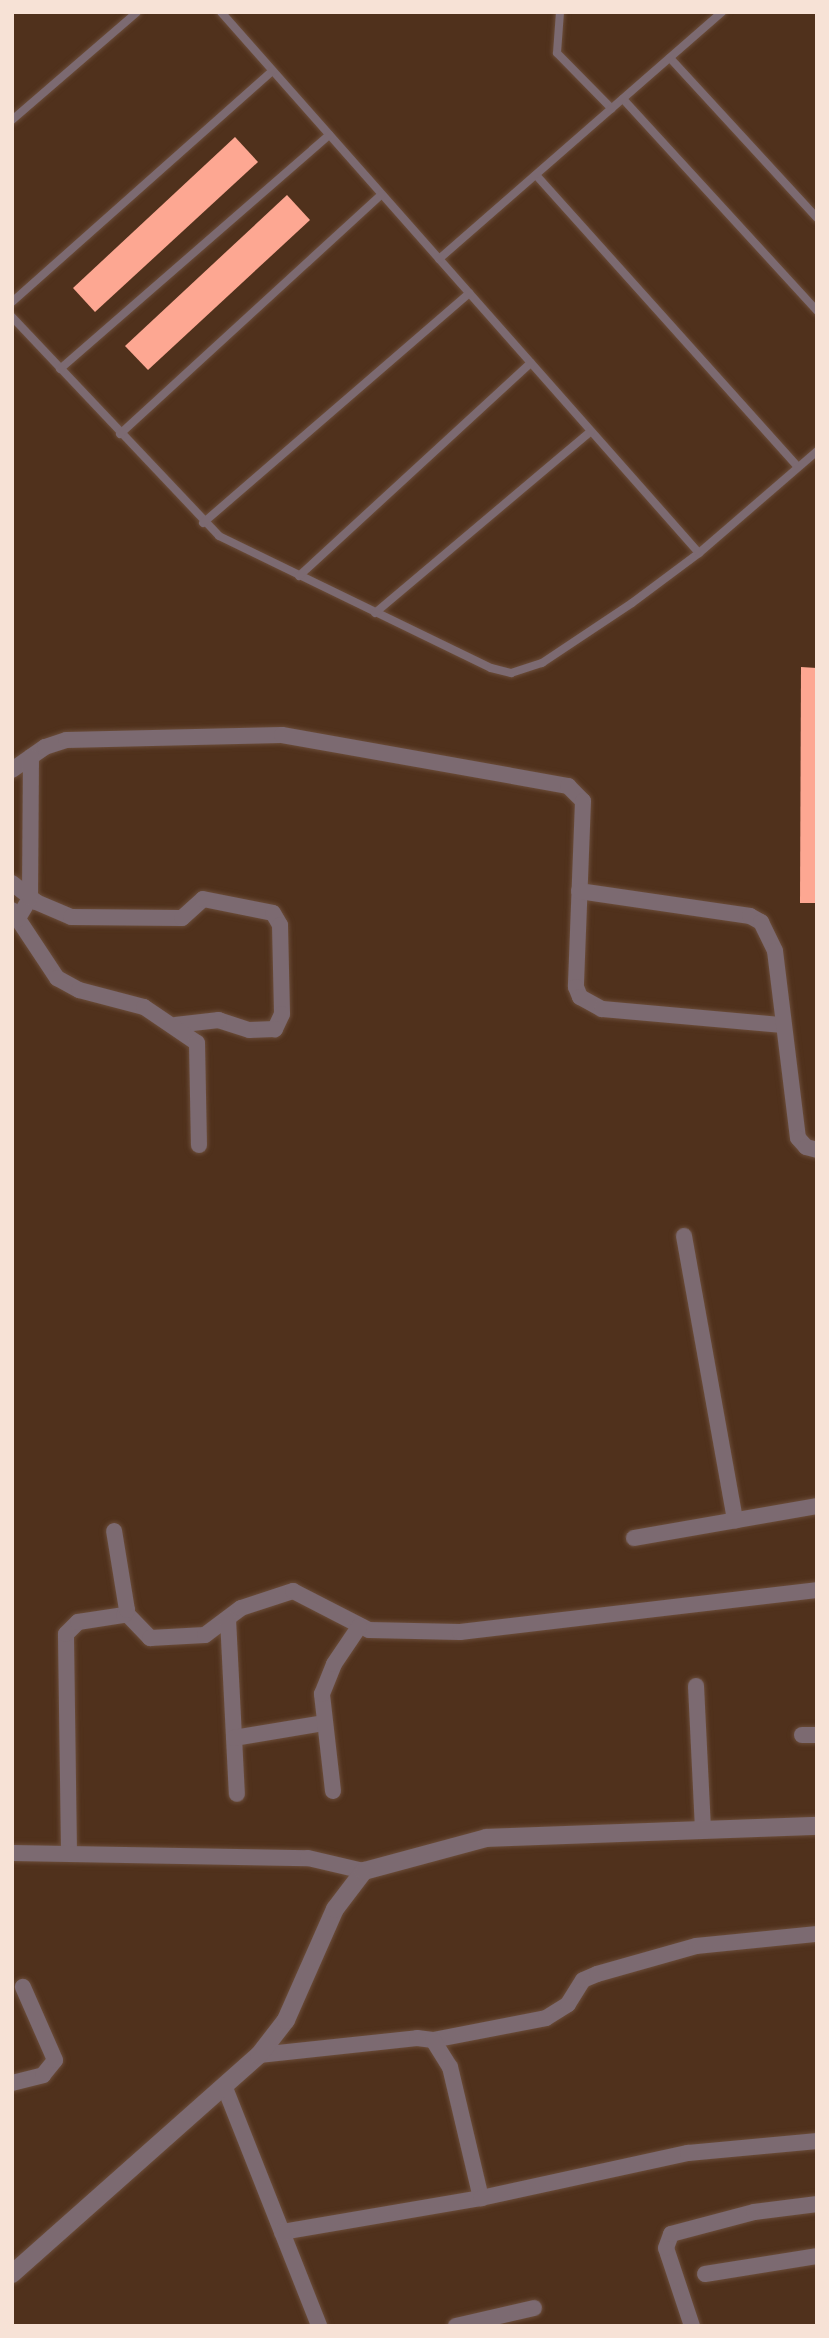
<!DOCTYPE html>
<html>
<head>
<meta charset="utf-8">
<style>
  body { margin:0 }
  #map { position:relative; width:829px; height:2338px; overflow:hidden; background:#50311c; font-family:Helvetica,sans-serif }
  div>[style] { position:absolute }
  [style*='--x'] { left:calc(var(--x)*1px); top:calc(var(--y)*1px); width:calc(var(--w)*1px); rotate:calc(var(--a)*1deg) }
  .building>* { inset:0; background:#fda792 }
  .roads { filter:drop-shadow(0 0 2px #6b4d3a) drop-shadow(0 0 2px #6b4d3a) }
  .service>* { height:8px; margin:-4px; padding:0 4px; transform-origin:4px; border-radius:4px; background:#7c6a71 }
  .minor>* { height:16px; margin:-8px; padding:0 8px; transform-origin:8px; border-radius:8px; background:#7c6a71 }
  .tertiary>* { height:18px; margin:-9px; padding:0 9px; transform-origin:9px; border-radius:9px; background:#7c6a71 }
  span { translate:-50% -50%; white-space:nowrap; text-align:center; line-height:1.15; -webkit-text-stroke:7px #2b1d14; paint-order:stroke }
  .frame { position:absolute; inset:0; border:14px solid #f7e2d6; pointer-events:none }
</style>
</head>
<body>
<div id="map">
  <div class="building">
    <i style="clip-path:polygon(235px 137px,258px 162px,95px 312px,73px 288px)"></i>
    <i style="clip-path:polygon(287px 195px,310px 220px,148px 370px,125px 346px)"></i>
    <i style="clip-path:polygon(801px 667px,817px 668px,817px 903px,800px 903px)"></i>
  </div>
  <div class="roads">
    <div class="service">
      <i style="--x:221;--y:12;--w:722;--a:48.54"></i>
      <i style="--x:560;--y:12;--w:41;--a:94.2"></i>
      <i style="--x:557;--y:53;--w:78;--a:45.5"></i>
      <i style="--x:670;--y:58;--w:217;--a:47.4"></i>
      <i style="--x:623;--y:99;--w:287;--a:47.5"></i>
      <i style="--x:12;--y:120;--w:165;--a:-40.8"></i>
      <i style="--x:536;--y:175;--w:392;--a:48.1"></i>
      <i style="--x:439;--y:259;--w:376;--a:-41.1"></i>
      <i style="--x:12;--y:302;--w:348;--a:-41.6"></i>
      <i style="--x:12;--y:317;--w:301;--a:46.6"></i>
      <i style="--x:219;--y:536;--w:302;--a:25.9"></i>
      <i style="--x:491;--y:668;--w:21;--a:14"></i>
      <i style="--x:511;--y:673;--w:33;--a:-18"></i>
      <i style="--x:542;--y:663;--w:108;--a:-33.7"></i>
      <i style="--x:632;--y:603;--w:84;--a:-36.7"></i>
      <i style="--x:699;--y:553;--w:156;--a:-40.8"></i>
      <i style="--x:60;--y:369;--w:357;--a:-41"></i>
      <i style="--x:120;--y:434;--w:354;--a:-42.5"></i>
      <i style="--x:203;--y:523;--w:352;--a:-40.8"></i>
      <i style="--x:299;--y:576;--w:315;--a:-42.6"></i>
      <i style="--x:375;--y:613;--w:282;--a:-40.1"></i>
    </div>
    <div class="minor">
      <i style="--x:12;--y:770;--w:40;--a:-34.9"></i>
      <i style="--x:45;--y:747;--w:22;--a:-18"></i>
      <i style="--x:66;--y:740;--w:216;--a:-1.3"></i>
      <i style="--x:282;--y:735;--w:291;--a:10.1"></i>
      <i style="--x:568;--y:786;--w:21;--a:45"></i>
      <i style="--x:583;--y:801;--w:186;--a:92.2"></i>
      <i style="--x:576;--y:987;--w:11;--a:68"></i>
      <i style="--x:580;--y:997;--w:25;--a:29"></i>
      <i style="--x:602;--y:1009;--w:182;--a:5.1"></i>
      <i style="--x:12;--y:883;--w:31;--a:38"></i>
      <i style="--x:36;--y:902;--w:38;--a:23"></i>
      <i style="--x:71;--y:917;--w:111;--a:0.5"></i>
      <i style="--x:182;--y:918;--w:28;--a:-42"></i>
      <i style="--x:203;--y:899;--w:71;--a:11.3"></i>
      <i style="--x:273;--y:913;--w:14;--a:60"></i>
      <i style="--x:280;--y:925;--w:89;--a:88.7"></i>
      <i style="--x:282;--y:1014;--w:17;--a:115"></i>
      <i style="--x:275;--y:1029;--w:26;--a:178"></i>
      <i style="--x:249;--y:1030;--w:32;--a:-162"></i>
      <i style="--x:219;--y:1020;--w:44;--a:173.5"></i>
      <i style="--x:579;--y:891;--w:173;--a:8.3"></i>
      <i style="--x:750;--y:916;--w:13;--a:29"></i>
      <i style="--x:761;--y:922;--w:32;--a:64"></i>
      <i style="--x:775;--y:951;--w:188;--a:83"></i>
      <i style="--x:798;--y:1138;--w:12;--a:48"></i>
      <i style="--x:806;--y:1147;--w:11;--a:15"></i>
      <i style="--x:12;--y:910;--w:82;--a:56.5"></i>
      <i style="--x:57;--y:978;--w:25;--a:29"></i>
      <i style="--x:79;--y:990;--w:67;--a:14.7"></i>
      <i style="--x:144;--y:1007;--w:64;--a:34.2"></i>
      <i style="--x:197;--y:1043;--w:102;--a:88.9"></i>
      <i style="--x:17;--y:920;--w:26;--a:-59"></i>
      <i style="--x:30;--y:898;--w:141;--a:-89.6"></i>
      <i style="--x:684;--y:1236;--w:289;--a:79.8"></i>
      <i style="--x:634;--y:1538;--w:186;--a:-9.9"></i>
      <i style="--x:126;--y:1613;--w:35;--a:46"></i>
      <i style="--x:150;--y:1638;--w:55;--a:-3.1"></i>
      <i style="--x:205;--y:1635;--w:45;--a:-36.9"></i>
      <i style="--x:241;--y:1608;--w:55;--a:-18.1"></i>
      <i style="--x:293;--y:1591;--w:85;--a:27.2"></i>
      <i style="--x:369;--y:1630;--w:91;--a:1.3"></i>
      <i style="--x:460;--y:1632;--w:359;--a:-6.7"></i>
      <i style="--x:228;--y:1619;--w:175;--a:87.1"></i>
      <i style="--x:696;--y:1686;--w:141;--a:87.2"></i>
      <i style="--x:802;--y:1735;--w:15;--a:0"></i>
      <i style="--x:234;--y:1738;--w:92;--a:-9.4"></i>
      <i style="--x:333;--y:1791;--w:98;--a:-96.5"></i>
      <i style="--x:322;--y:1694;--w:32;--a:-68"></i>
      <i style="--x:334;--y:1664;--w:45;--a:-56"></i>
      <i style="--x:69;--y:1852;--w:218;--a:-90.8"></i>
      <i style="--x:66;--y:1634;--w:17;--a:-45"></i>
      <i style="--x:78;--y:1622;--w:47;--a:-8.7"></i>
      <i style="--x:124;--y:1615;--w:6;--a:-59"></i>
      <i style="--x:127;--y:1610;--w:80;--a:-99.3"></i>
      <i style="--x:12;--y:1853;--w:296;--a:1"></i>
      <i style="--x:308;--y:1858;--w:57;--a:13.1"></i>
      <i style="--x:433;--y:2040;--w:115;--a:-11"></i>
      <i style="--x:546;--y:2018;--w:26;--a:-32"></i>
      <i style="--x:568;--y:2004;--w:28;--a:-58"></i>
      <i style="--x:583;--y:1980;--w:15;--a:-23"></i>
      <i style="--x:597;--y:1974;--w:103;--a:-15.8"></i>
      <i style="--x:696;--y:1946;--w:122;--a:-5.7"></i>
      <i style="--x:259;--y:2055;--w:159;--a:-6.1"></i>
      <i style="--x:417;--y:2038;--w:16;--a:7"></i>
      <i style="--x:433;--y:2040;--w:32;--a:58"></i>
      <i style="--x:450;--y:2067;--w:135;--a:76.7"></i>
      <i style="--x:12;--y:2083;--w:32;--a:-14"></i>
      <i style="--x:43;--y:2075;--w:19;--a:-51"></i>
      <i style="--x:55;--y:2060;--w:80;--a:-113.7"></i>
      <i style="--x:225;--y:2088;--w:256;--a:68.4"></i>
      <i style="--x:282;--y:2232;--w:202;--a:-9.7"></i>
      <i style="--x:481;--y:2198;--w:212;--a:-12.3"></i>
      <i style="--x:688;--y:2153;--w:130;--a:-5.3"></i>
      <i style="--x:705;--y:2274;--w:113;--a:-9.1"></i>
      <i style="--x:456;--y:2326;--w:80;--a:-13"></i>
      <i style="--x:692;--y:2326;--w:82;--a:-108.4"></i>
      <i style="--x:666;--y:2248;--w:15;--a:-70"></i>
      <i style="--x:671;--y:2234;--w:86;--a:-14.8"></i>
      <i style="--x:754;--y:2212;--w:64;--a:-7.2"></i>
    </div>
    <div class="tertiary">
      <i style="--x:12;--y:2274;--w:330;--a:-41.6"></i>
      <i style="--x:259;--y:2055;--w:44;--a:-52.4"></i>
      <i style="--x:286;--y:2020;--w:121;--a:-66.2"></i>
      <i style="--x:335;--y:1909;--w:48;--a:-52.7"></i>
      <i style="--x:364;--y:1871;--w:126;--a:-15.1"></i>
      <i style="--x:486;--y:1838;--w:331;--a:-2.1"></i>
    </div>
  </div>
  <div class="frame"></div>
</div>
</body>
</html>
